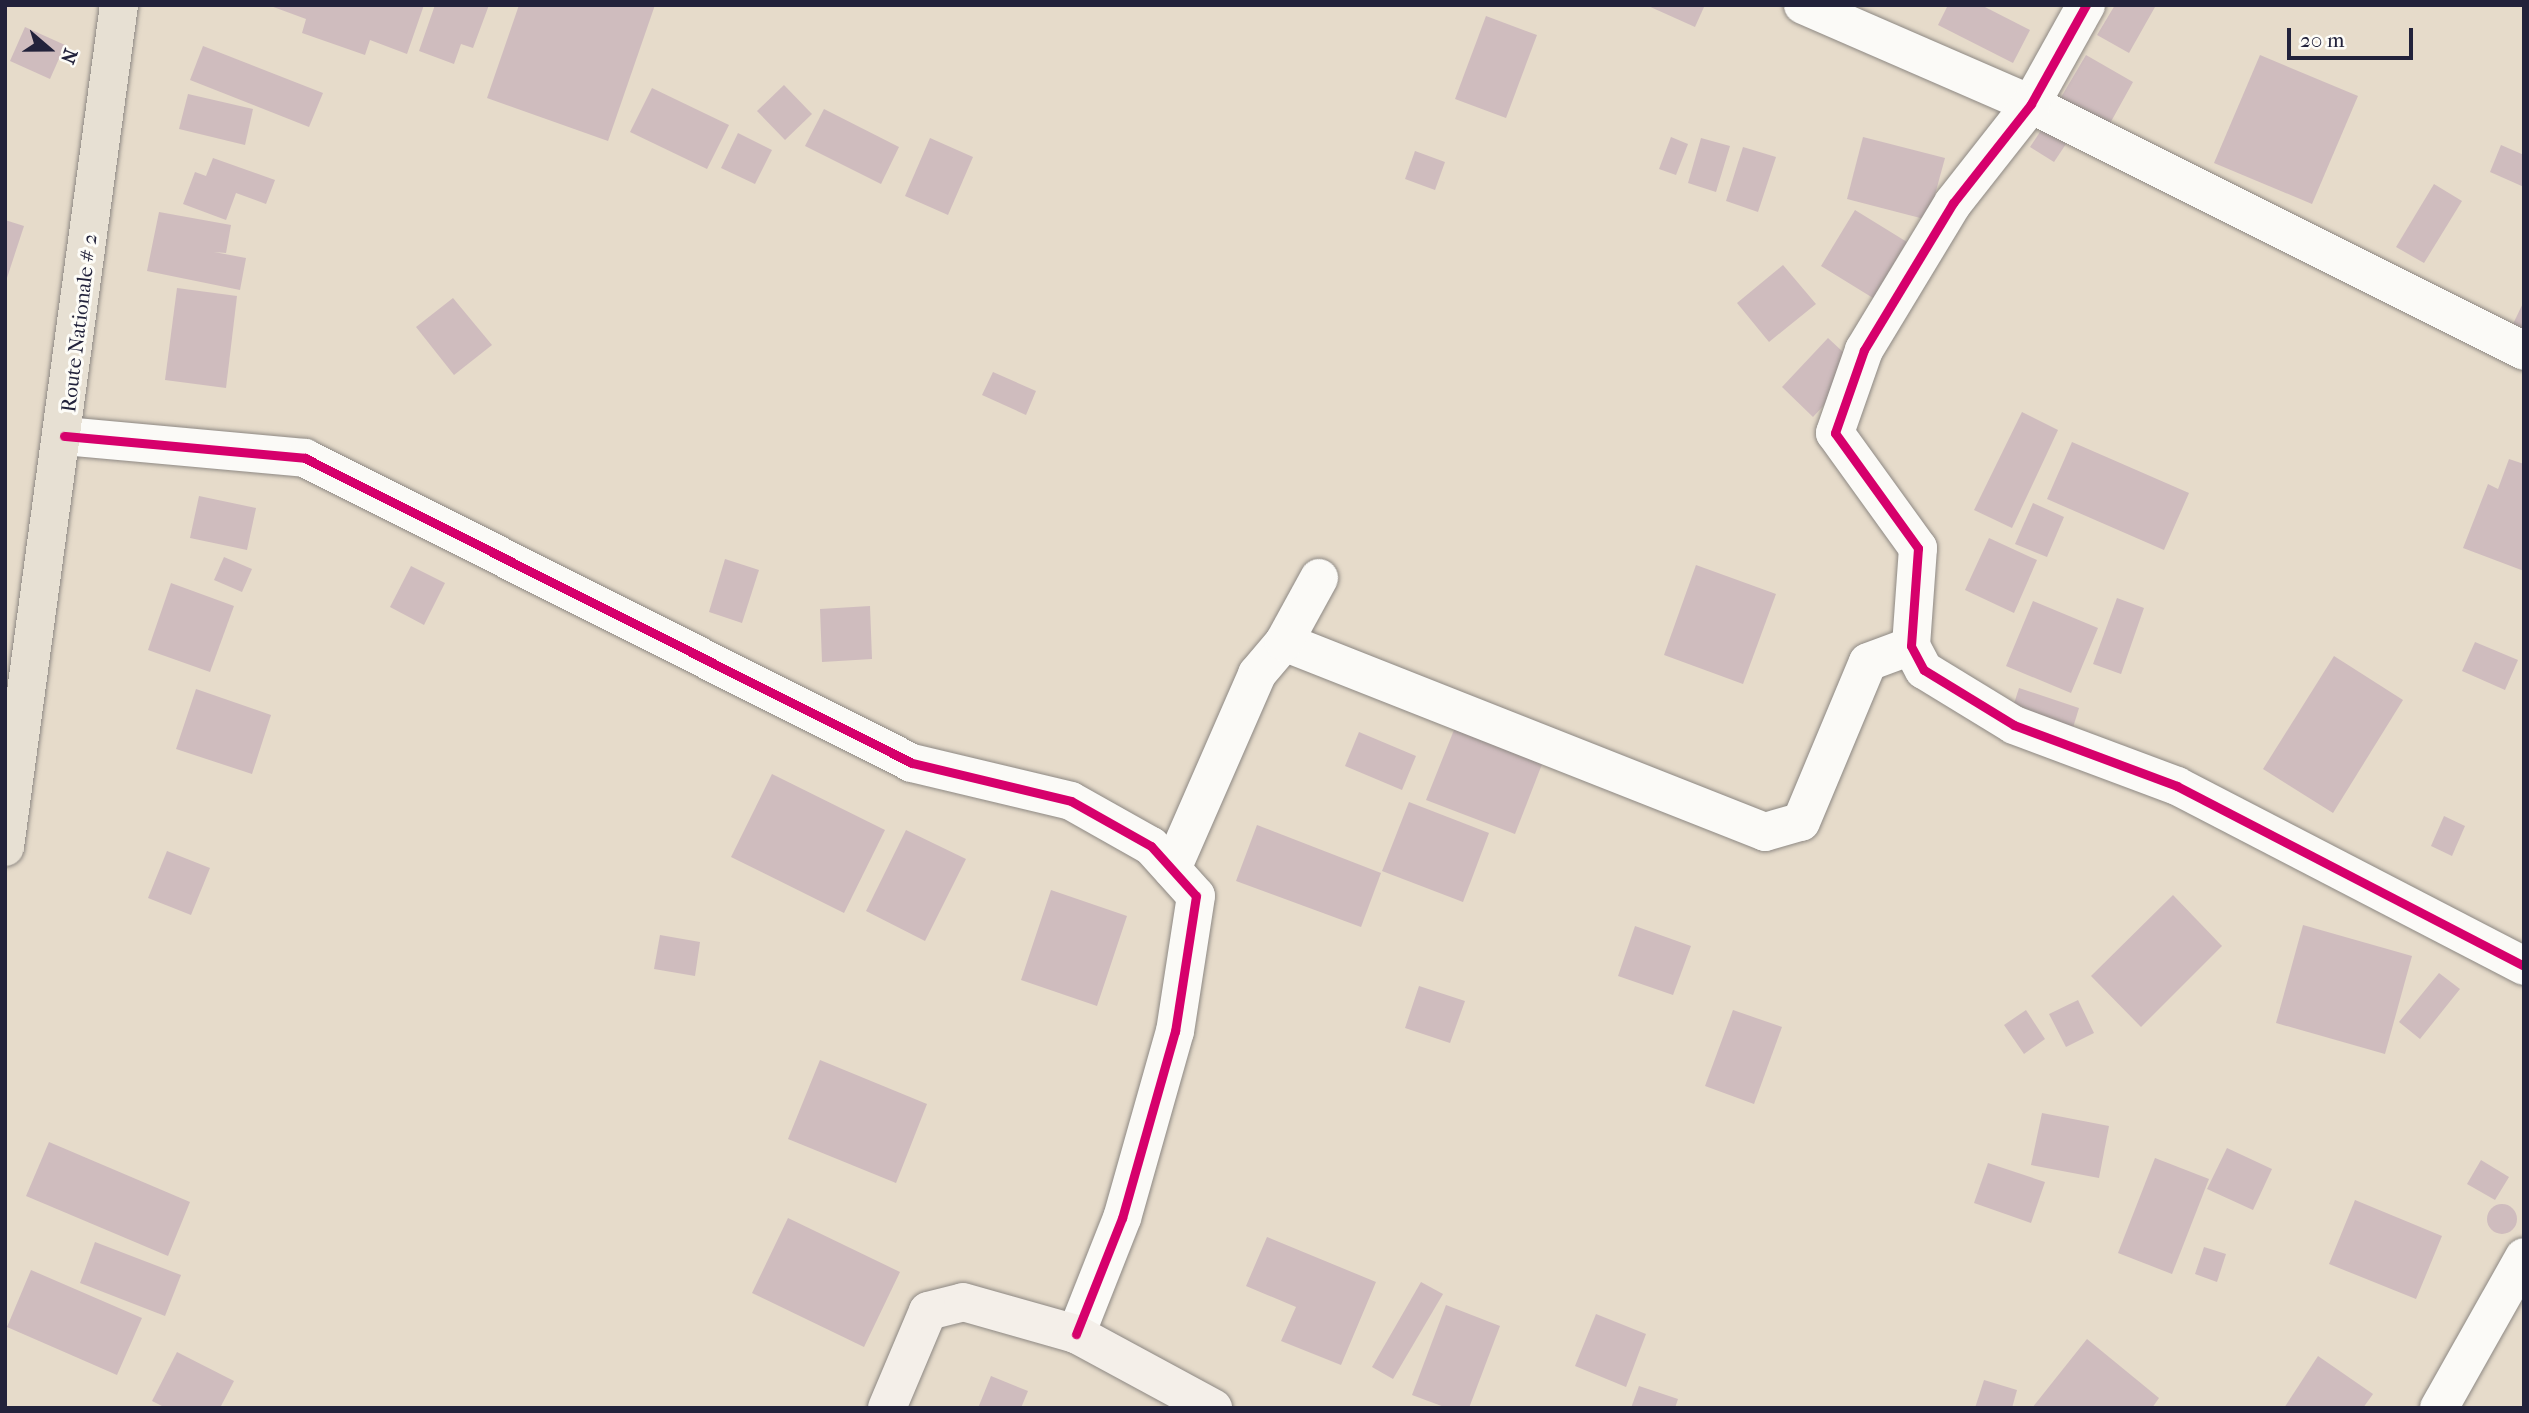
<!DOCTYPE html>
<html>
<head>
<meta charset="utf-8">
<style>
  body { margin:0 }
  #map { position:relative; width:2529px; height:1413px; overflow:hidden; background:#e6dbca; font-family:"IM FELL French Canon",serif }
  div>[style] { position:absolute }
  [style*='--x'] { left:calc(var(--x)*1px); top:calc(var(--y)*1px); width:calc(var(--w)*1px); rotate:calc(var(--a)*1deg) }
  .building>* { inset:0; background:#cfbcbe }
  .round { border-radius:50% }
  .roads { filter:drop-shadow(0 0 2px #8d8883) drop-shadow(0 0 2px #8d8883) }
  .street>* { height:38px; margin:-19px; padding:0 19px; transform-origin:19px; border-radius:19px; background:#fbfaf7 }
  .secondary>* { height:38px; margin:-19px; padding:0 19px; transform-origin:19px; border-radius:19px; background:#f4efe9 }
  .primary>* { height:38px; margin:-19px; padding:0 19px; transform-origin:19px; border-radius:19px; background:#e7e0d3 }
  .cycleway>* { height:9px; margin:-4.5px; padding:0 4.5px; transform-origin:4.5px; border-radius:4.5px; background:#d6006c }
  span { translate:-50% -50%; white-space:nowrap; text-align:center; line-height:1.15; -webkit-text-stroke:6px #fdfcf7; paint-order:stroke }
  .street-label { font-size:21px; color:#22223b }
  .frame { position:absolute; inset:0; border:7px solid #22223b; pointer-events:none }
  .north { position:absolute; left:14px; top:14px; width:70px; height:70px; -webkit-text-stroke:5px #fdfcf7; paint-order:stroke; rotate:110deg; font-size:19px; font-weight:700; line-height:28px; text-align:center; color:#22223b }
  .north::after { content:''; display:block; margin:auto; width:24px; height:32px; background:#22223b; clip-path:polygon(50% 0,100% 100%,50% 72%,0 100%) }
  .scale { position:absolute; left:2287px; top:28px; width:126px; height:32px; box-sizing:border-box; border:4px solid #22223b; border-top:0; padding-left:9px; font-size:21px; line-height:24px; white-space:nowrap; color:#22223b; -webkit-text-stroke:5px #fdfcf7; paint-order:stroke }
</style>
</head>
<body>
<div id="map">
  <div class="building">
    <i style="clip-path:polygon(268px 5px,424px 5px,407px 54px,370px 40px,365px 55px,302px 33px,306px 19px)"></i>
    <i style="clip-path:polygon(435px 5px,489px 5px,473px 48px,461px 44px,454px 64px,419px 51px)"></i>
    <i style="clip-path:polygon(519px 5px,655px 5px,608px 141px,487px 98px)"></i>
    <i style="clip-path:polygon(1646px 5px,1701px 5px,1704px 7px,1695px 27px)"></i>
    <i style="clip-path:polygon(1948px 5px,1981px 5px,2030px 30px,2013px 63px,1938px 25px)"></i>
    <i style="clip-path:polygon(2115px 5px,2155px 7px,2129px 53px,2097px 35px)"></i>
    <i style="clip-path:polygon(1486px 16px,1537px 35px,1506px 118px,1455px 99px)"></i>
    <i style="clip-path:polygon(25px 27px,65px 45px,50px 79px,10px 61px)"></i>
    <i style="clip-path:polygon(203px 46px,323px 93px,309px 127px,190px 80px)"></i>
    <i style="clip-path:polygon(2086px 55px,2133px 82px,2108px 127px,2060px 99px)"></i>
    <i style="clip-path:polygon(2260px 55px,2358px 96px,2312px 204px,2214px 163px)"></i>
    <i style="clip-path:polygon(784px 85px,812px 114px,785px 140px,757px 111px)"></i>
    <i style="clip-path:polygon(652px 88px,729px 125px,707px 169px,630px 132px)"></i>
    <i style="clip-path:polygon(188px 94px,253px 109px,245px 145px,179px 129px)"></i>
    <i style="clip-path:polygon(824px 109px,899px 147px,881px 184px,805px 146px)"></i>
    <i style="clip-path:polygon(2042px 129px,2066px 144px,2054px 162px,2030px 147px)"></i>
    <i style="clip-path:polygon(738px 133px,772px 150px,755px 184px,721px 168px)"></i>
    <i style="clip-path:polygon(1671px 137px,1688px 144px,1676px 175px,1659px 169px)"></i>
    <i style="clip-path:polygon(1863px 137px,1945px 158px,1928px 220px,1847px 199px)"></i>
    <i style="clip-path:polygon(930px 138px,973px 157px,948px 215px,905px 196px)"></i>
    <i style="clip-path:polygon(1701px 138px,1730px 146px,1716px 192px,1688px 183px)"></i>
    <i style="clip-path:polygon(2501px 145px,2524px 155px,2524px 187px,2490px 172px)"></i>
    <i style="clip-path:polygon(1743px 147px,1776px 157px,1758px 212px,1726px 201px)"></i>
    <i style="clip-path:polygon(1415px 151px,1445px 162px,1435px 190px,1405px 179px)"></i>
    <i style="clip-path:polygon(213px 158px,275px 180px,266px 204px,236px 193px,226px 220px,183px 204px,195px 172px,206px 176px)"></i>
    <i style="clip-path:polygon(2434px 184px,2462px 201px,2424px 263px,2396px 247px)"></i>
    <i style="clip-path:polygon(1855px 210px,1907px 242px,1873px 298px,1821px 266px)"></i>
    <i style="clip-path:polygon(159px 212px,231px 225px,226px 253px,214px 252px,246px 258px,240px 290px,147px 271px)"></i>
    <i style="clip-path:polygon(5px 220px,24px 226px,6px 281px,5px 281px)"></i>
    <i style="clip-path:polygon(1783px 265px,1816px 304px,1769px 342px,1737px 303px)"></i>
    <i style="clip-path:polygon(177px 288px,237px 296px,226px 388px,165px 380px)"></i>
    <i style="clip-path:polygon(453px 298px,492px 345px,454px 375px,416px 327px)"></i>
    <i style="clip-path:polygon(2524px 301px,2524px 329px,2513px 324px)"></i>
    <i style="clip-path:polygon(1828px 338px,1859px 367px,1813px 417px,1782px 387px)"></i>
    <i style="clip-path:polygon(993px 372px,1036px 391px,1026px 415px,982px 395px)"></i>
    <i style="clip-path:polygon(2022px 412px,2058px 430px,2012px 528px,1974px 510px)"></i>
    <i style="clip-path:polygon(2072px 442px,2189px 493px,2164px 550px,2047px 499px)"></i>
    <i style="clip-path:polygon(2509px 459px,2524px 464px,2524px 571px,2463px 548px,2488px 484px,2498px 489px)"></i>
    <i style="clip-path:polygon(199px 496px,256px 508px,247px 550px,190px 538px)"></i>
    <i style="clip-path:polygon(2033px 503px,2064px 517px,2047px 557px,2015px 544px)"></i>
    <i style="clip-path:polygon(1989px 538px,2037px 560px,2014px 613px,1965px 590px)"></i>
    <i style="clip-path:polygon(224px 557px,252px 569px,242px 592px,214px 580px)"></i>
    <i style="clip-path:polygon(725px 559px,759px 570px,742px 623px,709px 612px)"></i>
    <i style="clip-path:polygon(1696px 565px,1776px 594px,1743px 684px,1664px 655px)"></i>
    <i style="clip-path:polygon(411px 566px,445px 583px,424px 625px,390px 607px)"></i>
    <i style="clip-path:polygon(171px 583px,234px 606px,210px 672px,148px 650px)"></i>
    <i style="clip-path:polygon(2117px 598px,2144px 608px,2121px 674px,2093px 664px)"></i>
    <i style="clip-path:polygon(2033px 601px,2098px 628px,2071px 693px,2006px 666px)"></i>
    <i style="clip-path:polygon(870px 606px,872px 659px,822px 662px,820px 609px)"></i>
    <i style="clip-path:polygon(2475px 642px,2518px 660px,2505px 690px,2462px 671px)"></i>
    <i style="clip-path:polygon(2334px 656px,2403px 700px,2333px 813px,2263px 769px)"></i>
    <i style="clip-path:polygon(2019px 688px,2079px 708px,2071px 734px,2011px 713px)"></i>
    <i style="clip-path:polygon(196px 689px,271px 715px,252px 774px,176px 749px)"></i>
    <i style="clip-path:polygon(1456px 725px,1544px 759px,1515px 834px,1426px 800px)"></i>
    <i style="clip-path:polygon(1359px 732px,1416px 756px,1402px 790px,1345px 766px)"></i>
    <i style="clip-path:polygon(772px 774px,885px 830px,844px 913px,731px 857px)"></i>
    <i style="clip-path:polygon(1409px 802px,1489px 833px,1463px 902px,1382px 871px)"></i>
    <i style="clip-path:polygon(2444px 816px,2465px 826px,2452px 856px,2431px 846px)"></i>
    <i style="clip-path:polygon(1257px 825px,1381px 873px,1361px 927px,1236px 881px)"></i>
    <i style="clip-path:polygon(906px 830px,966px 859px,925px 941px,866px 911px)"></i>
    <i style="clip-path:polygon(167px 851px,210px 868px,191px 915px,148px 898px)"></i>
    <i style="clip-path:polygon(1051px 890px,1127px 916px,1097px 1006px,1021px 980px)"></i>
    <i style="clip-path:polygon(2173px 895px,2222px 946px,2141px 1027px,2091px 976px)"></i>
    <i style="clip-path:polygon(2303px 925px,2412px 956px,2385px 1054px,2276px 1023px)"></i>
    <i style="clip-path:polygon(1635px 926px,1691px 946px,1673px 995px,1618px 976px)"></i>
    <i style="clip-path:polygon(660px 935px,700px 942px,695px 976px,654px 969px)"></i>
    <i style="clip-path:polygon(2439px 973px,2460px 989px,2420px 1039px,2399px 1022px)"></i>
    <i style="clip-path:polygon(1419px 986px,1465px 1001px,1450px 1043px,1405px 1028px)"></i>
    <i style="clip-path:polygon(2078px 1000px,2094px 1033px,2066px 1047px,2049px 1014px)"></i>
    <i style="clip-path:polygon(1733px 1010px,1782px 1027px,1754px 1104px,1705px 1086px)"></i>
    <i style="clip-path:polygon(2026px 1010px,2045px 1039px,2024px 1054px,2004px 1025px)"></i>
    <i style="clip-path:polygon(820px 1060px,927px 1104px,896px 1183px,788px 1139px)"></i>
    <i style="clip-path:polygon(2042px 1113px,2109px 1126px,2099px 1178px,2031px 1165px)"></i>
    <i style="clip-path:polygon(49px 1142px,190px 1202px,168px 1256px,26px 1196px)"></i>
    <i style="clip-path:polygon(2227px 1148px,2272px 1169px,2253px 1210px,2207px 1189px)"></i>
    <i style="clip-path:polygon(2155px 1158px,2209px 1179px,2172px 1274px,2118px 1253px)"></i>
    <i style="clip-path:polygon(2481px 1160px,2509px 1177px,2495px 1200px,2467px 1184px)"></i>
    <i style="clip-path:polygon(1988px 1163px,2045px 1182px,2031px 1223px,1974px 1203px)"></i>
    <i style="clip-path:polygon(2355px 1200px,2442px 1236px,2416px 1299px,2329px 1264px)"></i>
    <i class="round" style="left:2487px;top:1204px;width:30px;height:30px"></i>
    <i style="clip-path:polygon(788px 1218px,900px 1272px,864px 1347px,752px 1293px)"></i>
    <i style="clip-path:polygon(1267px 1237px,1376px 1282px,1341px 1365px,1281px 1341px,1296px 1307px,1246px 1286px)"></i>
    <i style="clip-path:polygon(95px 1242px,181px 1275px,165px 1316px,80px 1283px)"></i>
    <i style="clip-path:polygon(2204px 1247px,2226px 1254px,2217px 1282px,2195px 1274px)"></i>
    <i style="clip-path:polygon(31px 1270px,142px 1318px,117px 1375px,7px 1327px)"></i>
    <i style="clip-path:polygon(1421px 1282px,1443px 1294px,1393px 1379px,1372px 1367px)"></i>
    <i style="clip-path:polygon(1446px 1305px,1500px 1326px,1469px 1408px,1447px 1408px,1412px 1395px)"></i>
    <i style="clip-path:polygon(1596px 1314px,1646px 1334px,1626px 1387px,1575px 1366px)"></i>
    <i style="clip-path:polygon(2087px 1339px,2159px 1398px,2152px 1408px,2032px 1408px)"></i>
    <i style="clip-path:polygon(177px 1352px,234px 1381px,220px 1408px,166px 1408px,152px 1401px)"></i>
    <i style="clip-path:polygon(2318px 1356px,2373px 1394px,2363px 1408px,2284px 1408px)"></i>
    <i style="clip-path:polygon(991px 1376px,1028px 1391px,1021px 1408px,978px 1408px)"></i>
    <i style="clip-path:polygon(1984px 1380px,2017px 1390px,2012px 1408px,1975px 1408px)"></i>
    <i style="clip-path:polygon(1639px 1386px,1678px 1399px,1675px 1408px,1631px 1408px)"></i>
  </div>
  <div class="roads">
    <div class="street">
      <i style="--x:1803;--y:5;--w:249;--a:23.5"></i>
      <i style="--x:2031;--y:104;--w:551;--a:26.61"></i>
      <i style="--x:2086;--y:5;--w:113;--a:119.1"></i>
      <i style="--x:2031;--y:104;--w:126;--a:128.2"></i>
      <i style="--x:1953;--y:203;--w:172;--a:121.2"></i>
      <i style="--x:1864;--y:350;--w:88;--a:109.3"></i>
      <i style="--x:1835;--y:433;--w:142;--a:54.2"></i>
      <i style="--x:1918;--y:548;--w:98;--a:94.1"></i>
      <i style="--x:1911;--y:646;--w:27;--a:62"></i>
      <i style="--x:1924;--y:670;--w:105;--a:31.4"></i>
      <i style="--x:2014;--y:725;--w:174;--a:20.5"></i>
      <i style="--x:2177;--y:786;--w:391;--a:27.4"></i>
      <i style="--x:64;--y:436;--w:242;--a:5.2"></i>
      <i style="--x:305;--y:458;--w:679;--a:26.68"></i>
      <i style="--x:912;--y:763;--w:163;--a:13.4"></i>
      <i style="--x:1071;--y:801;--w:92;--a:29.4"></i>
      <i style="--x:1151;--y:846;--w:67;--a:48"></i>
      <i style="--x:1196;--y:896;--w:137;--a:98.8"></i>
      <i style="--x:1175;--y:1031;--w:194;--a:105.8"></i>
      <i style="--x:1122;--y:1218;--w:125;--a:111.6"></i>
      <i style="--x:1284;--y:642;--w:517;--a:21.55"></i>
      <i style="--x:1765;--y:832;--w:37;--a:-16"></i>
      <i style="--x:1801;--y:822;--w:173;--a:-67.3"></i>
      <i style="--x:1868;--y:662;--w:46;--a:-20.4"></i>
      <i style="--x:1172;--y:869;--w:213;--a:-66.4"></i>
      <i style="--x:1257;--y:674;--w:42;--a:-49.8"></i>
      <i style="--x:1284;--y:642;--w:73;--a:-61.3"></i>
      <i style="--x:2439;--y:1408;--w:173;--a:-60.6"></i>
    </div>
    <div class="secondary">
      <i style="--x:887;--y:1408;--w:105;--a:-67.1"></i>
      <i style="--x:928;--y:1311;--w:36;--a:-14"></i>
      <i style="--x:963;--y:1302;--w:117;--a:15.8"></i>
      <i style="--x:1076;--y:1334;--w:156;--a:28.4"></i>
    </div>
    <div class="primary">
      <i style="--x:5;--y:847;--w:850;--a:-82.29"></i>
    </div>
  </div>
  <div class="cycleway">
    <i style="--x:2086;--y:5;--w:113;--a:119.1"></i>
    <i style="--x:2031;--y:104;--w:126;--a:128.2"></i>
    <i style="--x:1953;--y:203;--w:172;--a:121.2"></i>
    <i style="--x:1864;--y:350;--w:88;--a:109.3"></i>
    <i style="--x:1835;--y:433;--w:142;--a:54.2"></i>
    <i style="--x:1918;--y:548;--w:98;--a:94.1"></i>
    <i style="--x:1911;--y:646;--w:27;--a:62"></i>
    <i style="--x:1924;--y:670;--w:105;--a:31.4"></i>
    <i style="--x:2014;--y:725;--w:174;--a:20.5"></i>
    <i style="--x:2177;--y:786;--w:391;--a:27.4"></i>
    <i style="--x:64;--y:436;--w:242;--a:5.2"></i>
    <i style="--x:305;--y:458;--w:679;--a:26.68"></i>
    <i style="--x:912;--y:763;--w:163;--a:13.4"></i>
    <i style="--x:1071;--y:801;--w:92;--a:29.4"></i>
    <i style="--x:1151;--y:846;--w:67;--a:48"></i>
    <i style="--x:1196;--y:896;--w:137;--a:98.8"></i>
    <i style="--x:1175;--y:1031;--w:194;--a:105.8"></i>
    <i style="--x:1122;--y:1218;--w:125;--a:111.6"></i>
  </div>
  <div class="street-label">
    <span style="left:79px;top:323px;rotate:-83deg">Route Nationale # 2</span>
  </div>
  <div class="frame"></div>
  <div class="north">N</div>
  <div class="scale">20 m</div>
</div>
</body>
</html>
